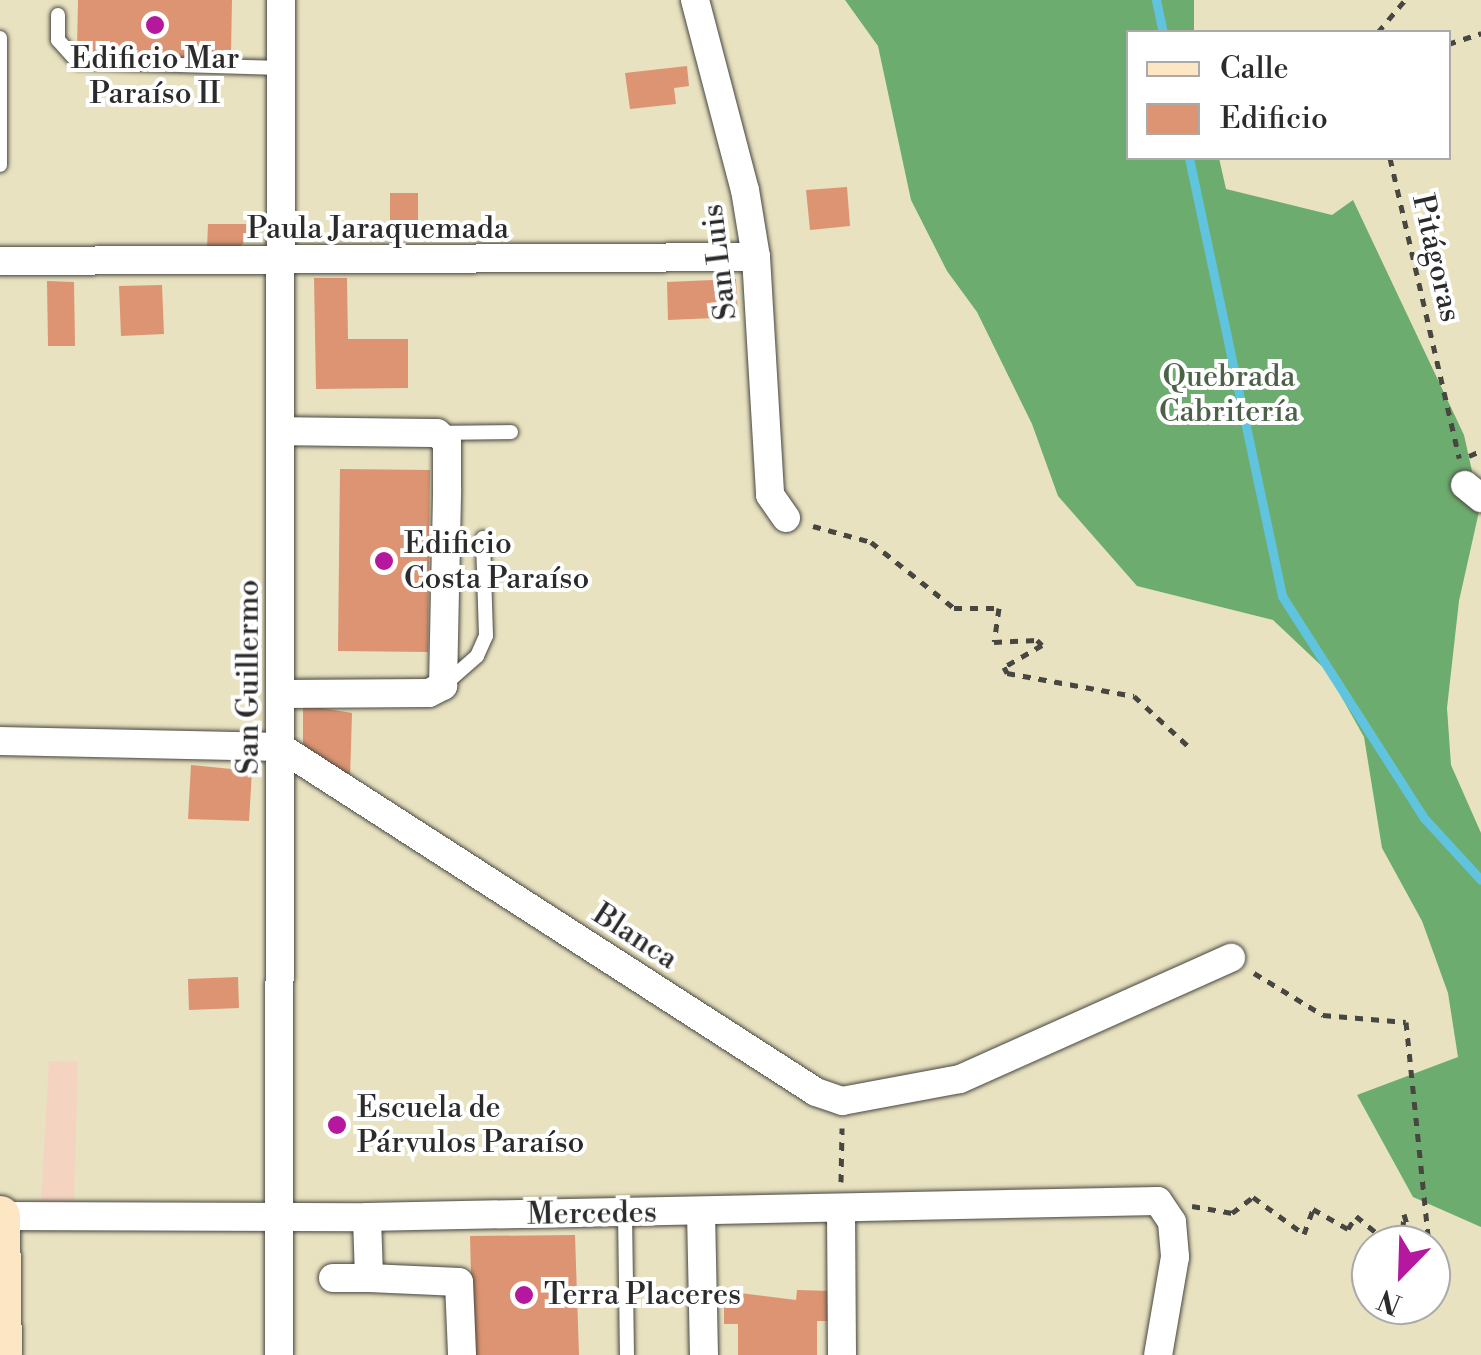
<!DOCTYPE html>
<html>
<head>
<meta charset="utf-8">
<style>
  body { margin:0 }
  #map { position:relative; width:1481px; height:1355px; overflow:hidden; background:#e8e2c0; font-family:"Libre Bodoni",serif }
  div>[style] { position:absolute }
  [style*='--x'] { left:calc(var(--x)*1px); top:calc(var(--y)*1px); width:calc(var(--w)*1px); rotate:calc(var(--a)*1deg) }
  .built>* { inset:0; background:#f4d3c1 }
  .forest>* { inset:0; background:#6cac6e }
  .stream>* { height:9px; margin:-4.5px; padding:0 4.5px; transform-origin:4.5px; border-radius:4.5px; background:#61c4df }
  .building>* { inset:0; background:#dc9472 }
  .path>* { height:5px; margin-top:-2.5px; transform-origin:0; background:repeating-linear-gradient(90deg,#474641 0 8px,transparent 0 16px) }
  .roads { filter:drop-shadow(0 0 2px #474641) drop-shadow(0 0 2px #474641) }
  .lane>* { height:14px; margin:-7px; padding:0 7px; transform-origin:7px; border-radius:7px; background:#fff }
  .street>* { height:28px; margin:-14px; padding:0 14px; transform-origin:14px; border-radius:14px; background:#fff }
  .secondary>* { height:40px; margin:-20px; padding:0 20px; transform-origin:20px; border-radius:20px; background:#fce6c4 }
  .dots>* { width:28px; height:28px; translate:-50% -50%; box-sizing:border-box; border:5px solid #fff; border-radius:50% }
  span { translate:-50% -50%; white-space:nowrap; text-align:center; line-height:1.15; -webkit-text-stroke:8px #fff; paint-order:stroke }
  .poi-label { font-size:30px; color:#2b2b2b }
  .left { translate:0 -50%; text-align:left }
  .street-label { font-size:30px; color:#2b2b2b }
  .park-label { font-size:30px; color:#4b6248 }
  .legend { position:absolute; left:1126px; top:30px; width:325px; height:130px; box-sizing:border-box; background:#fff; border:2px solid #aaa; margin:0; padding:12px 18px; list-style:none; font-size:30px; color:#2b2b2b }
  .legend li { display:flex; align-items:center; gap:20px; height:50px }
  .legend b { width:50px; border:2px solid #aaa }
  .north { position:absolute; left:1351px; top:1225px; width:100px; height:100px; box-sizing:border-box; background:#fff; border:2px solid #aaa; border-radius:50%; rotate:203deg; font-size:28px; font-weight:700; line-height:40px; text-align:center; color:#2b2b2b }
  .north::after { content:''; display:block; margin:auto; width:35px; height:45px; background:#b5179e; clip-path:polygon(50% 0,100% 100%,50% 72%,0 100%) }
</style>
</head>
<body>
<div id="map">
  <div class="built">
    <i style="clip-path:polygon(49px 1061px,78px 1062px,74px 1201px,41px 1201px)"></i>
  </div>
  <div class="forest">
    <i style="clip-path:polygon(845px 0,1194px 0,1194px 32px,1128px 32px,1128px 158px,1219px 158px,1226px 189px,1332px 215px,1353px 200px,1464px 435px,1480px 507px,1459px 601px,1447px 708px,1451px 765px,1481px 833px,1481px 1227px,1413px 1197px,1357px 1095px,1458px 1057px,1448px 993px,1422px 921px,1382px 848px,1364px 737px,1327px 671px,1273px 620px,1137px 586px,1058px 496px,1032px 424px,977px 312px,947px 271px,911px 200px,878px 46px)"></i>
  </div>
  <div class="stream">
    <i style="--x:1156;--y:0;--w:33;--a:78"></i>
    <i style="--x:1189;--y:158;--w:448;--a:78"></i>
    <i style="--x:1282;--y:596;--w:264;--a:57.4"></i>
    <i style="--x:1424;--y:818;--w:84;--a:47.4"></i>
  </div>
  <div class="building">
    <i style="clip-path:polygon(78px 0,232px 0,231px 53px,214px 53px,214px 59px,92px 57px,92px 51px,77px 50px)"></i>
    <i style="clip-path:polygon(687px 66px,689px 86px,674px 88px,676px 104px,630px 109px,625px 73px)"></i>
    <i style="clip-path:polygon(847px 187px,850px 226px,810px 230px,806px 190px)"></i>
    <i style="clip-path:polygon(390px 193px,418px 193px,418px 234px,390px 234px)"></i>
    <i style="clip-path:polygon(208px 224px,246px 224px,246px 240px,237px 250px,207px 250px)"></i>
    <i style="clip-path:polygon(314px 278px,347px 278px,348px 339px,408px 339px,408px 388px,316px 389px)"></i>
    <i style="clip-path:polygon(736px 279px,738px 317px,668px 320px,667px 282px)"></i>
    <i style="clip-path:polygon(47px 281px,74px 282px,75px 346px,48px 346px)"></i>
    <i style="clip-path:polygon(162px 285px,164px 334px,121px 336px,119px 286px)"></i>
    <i style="clip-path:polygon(340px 469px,430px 470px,428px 652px,338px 651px)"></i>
    <i style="clip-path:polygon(303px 705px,352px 713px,350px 778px,303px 749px)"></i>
    <i style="clip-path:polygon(191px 765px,252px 771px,249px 821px,188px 819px)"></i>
    <i style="clip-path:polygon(238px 977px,239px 1008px,189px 1010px,188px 979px)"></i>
    <i style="clip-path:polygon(575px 1235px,579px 1355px,473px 1355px,470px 1236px)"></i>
    <i style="clip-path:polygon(797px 1290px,832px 1291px,831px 1321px,817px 1321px,817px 1355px,738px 1355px,738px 1324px,724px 1324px,724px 1291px,796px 1300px)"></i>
  </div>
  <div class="path">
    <i style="--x:1378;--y:32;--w:42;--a:-49.8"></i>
    <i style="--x:1448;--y:44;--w:35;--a:-18"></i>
    <i style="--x:1390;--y:158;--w:308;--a:77"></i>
    <i style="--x:1469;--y:456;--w:13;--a:-23"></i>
    <i style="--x:813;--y:526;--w:60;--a:15.4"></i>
    <i style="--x:871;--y:542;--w:106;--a:38.5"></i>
    <i style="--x:954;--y:608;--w:45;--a:0"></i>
    <i style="--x:999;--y:608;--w:34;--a:98"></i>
    <i style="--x:994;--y:642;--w:43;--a:-2.7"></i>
    <i style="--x:1037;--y:640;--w:7;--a:45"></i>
    <i style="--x:1042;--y:645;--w:44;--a:149.9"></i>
    <i style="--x:1004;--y:667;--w:7;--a:63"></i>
    <i style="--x:1007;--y:673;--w:129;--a:10.3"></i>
    <i style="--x:1134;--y:696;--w:75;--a:42.8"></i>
    <i style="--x:1254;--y:973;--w:81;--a:31.3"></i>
    <i style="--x:1323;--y:1015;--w:83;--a:4.8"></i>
    <i style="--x:1406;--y:1022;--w:224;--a:84.1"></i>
    <i style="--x:841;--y:1182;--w:54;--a:-88.9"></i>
    <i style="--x:1192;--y:1206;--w:41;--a:9.9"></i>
    <i style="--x:1232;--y:1213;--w:26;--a:-37"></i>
    <i style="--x:1253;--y:1197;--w:63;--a:36"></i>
    <i style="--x:1304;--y:1234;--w:27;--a:-70"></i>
    <i style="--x:1313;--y:1209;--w:40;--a:29.7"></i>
    <i style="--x:1348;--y:1229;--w:15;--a:-58"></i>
    <i style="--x:1356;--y:1216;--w:45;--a:39.6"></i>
    <i style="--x:1401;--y:1245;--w:31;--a:-84"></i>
    <i style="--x:1404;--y:1214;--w:32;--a:74"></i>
  </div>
  <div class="roads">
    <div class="lane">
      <i style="--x:58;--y:15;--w:25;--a:90"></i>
      <i style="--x:58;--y:40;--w:30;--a:48"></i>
      <i style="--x:78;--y:62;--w:203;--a:1.7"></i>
      <i style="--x:0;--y:38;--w:127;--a:90"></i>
      <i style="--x:438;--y:433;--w:73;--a:-0.8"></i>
      <i style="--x:444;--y:685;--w:44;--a:-41.3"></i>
      <i style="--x:477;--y:656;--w:22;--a:-66"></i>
      <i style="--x:486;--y:636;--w:98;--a:-91.8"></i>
      <i style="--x:625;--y:1213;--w:142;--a:89.2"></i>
    </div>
    <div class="street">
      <i style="--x:695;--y:0;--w:196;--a:75.3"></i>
      <i style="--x:745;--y:190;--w:68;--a:80.7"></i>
      <i style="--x:756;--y:257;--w:238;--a:86.6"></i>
      <i style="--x:770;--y:495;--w:28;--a:55"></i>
      <i style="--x:0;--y:261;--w:756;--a:-0.3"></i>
      <i style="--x:1465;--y:485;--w:21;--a:39"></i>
      <i style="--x:281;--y:694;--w:148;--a:-0.4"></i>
      <i style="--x:429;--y:693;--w:16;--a:-27"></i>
      <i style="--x:443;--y:686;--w:197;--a:-88.8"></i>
      <i style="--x:447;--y:489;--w:47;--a:-90"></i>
      <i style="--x:447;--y:442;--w:13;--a:-138"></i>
      <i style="--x:437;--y:433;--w:154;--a:-179.3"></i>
      <i style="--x:0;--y:741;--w:280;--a:1.2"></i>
      <i style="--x:280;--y:747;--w:637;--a:32.77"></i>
      <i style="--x:816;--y:1092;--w:28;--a:19"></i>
      <i style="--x:842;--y:1101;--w:120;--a:-10.6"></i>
      <i style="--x:960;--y:1079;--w:297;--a:-24.1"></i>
      <i style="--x:841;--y:1210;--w:145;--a:89.6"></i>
      <i style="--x:701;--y:1212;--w:143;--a:88.8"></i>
      <i style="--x:1;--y:1216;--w:366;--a:0.2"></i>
      <i style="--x:367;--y:1217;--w:791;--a:-1.16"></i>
      <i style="--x:1158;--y:1201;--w:25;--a:56"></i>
      <i style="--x:1172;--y:1222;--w:35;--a:85"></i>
      <i style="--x:1175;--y:1257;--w:99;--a:99.8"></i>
      <i style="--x:367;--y:1217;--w:61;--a:88.1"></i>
      <i style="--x:369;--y:1278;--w:90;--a:2.5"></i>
      <i style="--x:459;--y:1282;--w:73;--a:87.6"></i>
      <i style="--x:333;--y:1278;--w:36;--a:0"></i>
      <i style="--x:279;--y:1355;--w:1355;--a:-89.92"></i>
    </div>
    <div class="secondary">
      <i style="--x:0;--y:1216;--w:139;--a:89.2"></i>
    </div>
  </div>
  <div class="dots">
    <i style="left:155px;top:25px;background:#b5179e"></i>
    <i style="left:384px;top:561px;background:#b5179e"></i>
    <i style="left:337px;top:1125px;background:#b5179e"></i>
    <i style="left:524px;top:1295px;background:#b5179e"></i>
  </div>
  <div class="poi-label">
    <span style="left:155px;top:76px">Edificio Mar<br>Paraíso II</span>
    <span class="left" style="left:404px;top:561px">Edificio<br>Costa Paraíso</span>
    <span class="left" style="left:357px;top:1125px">Escuela de<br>Párvulos Paraíso</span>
    <span class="left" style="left:544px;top:1295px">Terra Placeres</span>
  </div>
  <div class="street-label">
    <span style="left:378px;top:229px">Paula Jaraquemada</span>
    <span style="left:1436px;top:258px;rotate:77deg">Pitágoras</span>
    <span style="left:720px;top:262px;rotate:-97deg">San Luis</span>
    <span style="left:249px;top:677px;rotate:-90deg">San Guillermo</span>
    <span style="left:635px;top:937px;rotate:33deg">Blanca</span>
    <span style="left:592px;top:1214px;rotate:-1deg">Mercedes</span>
  </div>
  <div class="park-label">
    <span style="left:1229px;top:394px">Quebrada<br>Cabritería</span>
  </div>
  <ul class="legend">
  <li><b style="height:12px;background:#fce6c4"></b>Calle</li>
  <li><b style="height:28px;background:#dc9472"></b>Edificio</li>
  </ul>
  <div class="north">N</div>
</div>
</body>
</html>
